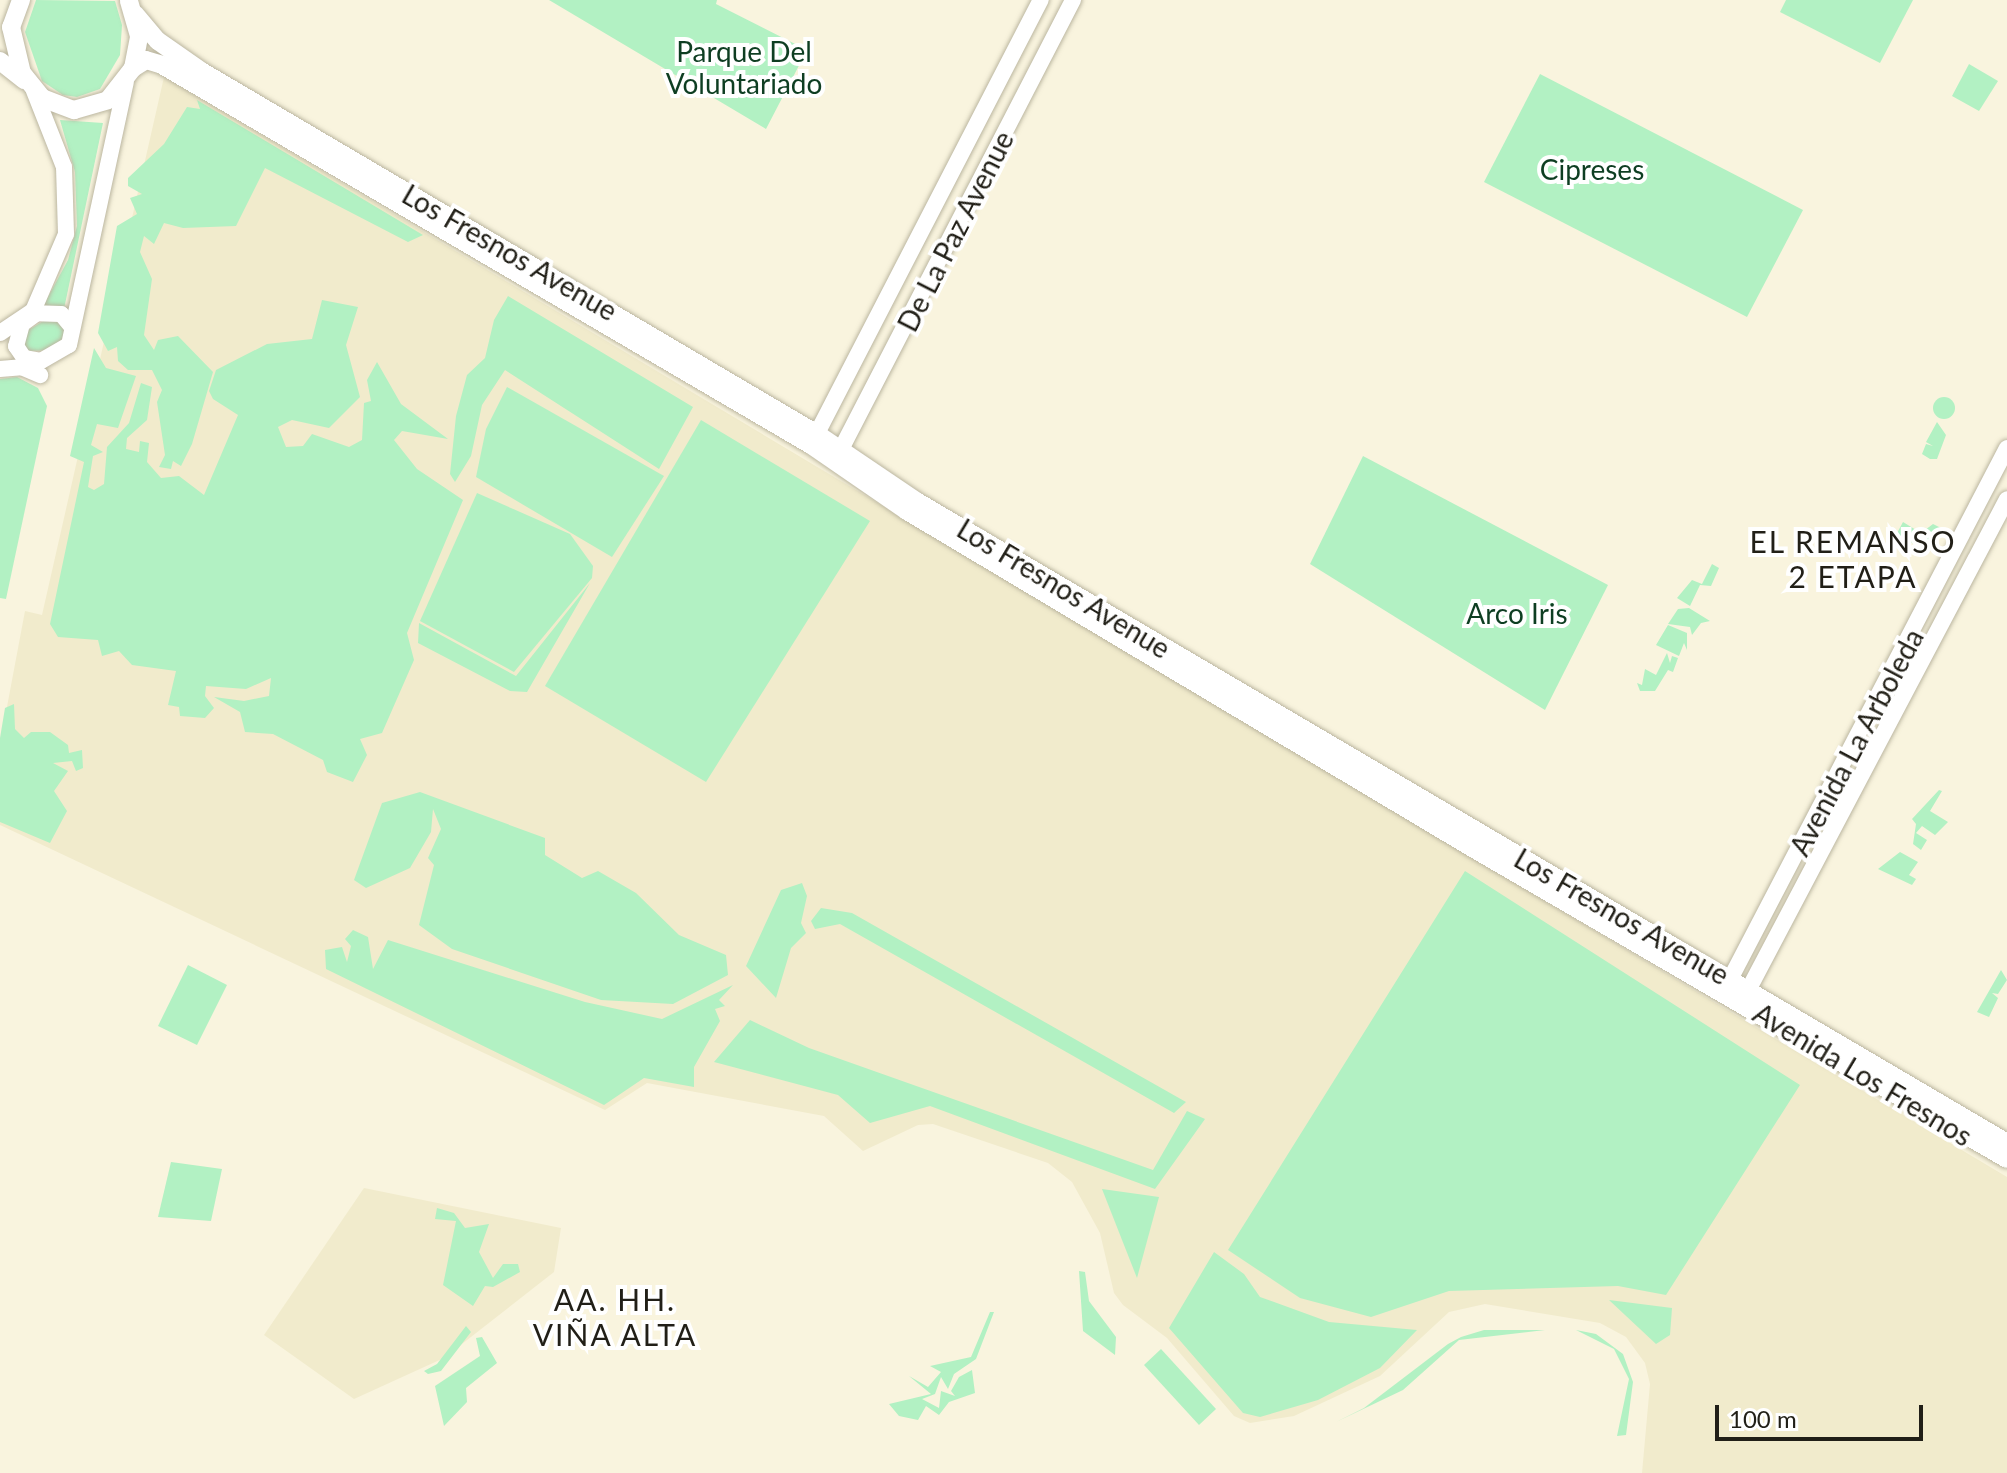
<!DOCTYPE html>
<html>
<head>
<meta charset="utf-8">
<style>
  body { margin:0 }
  #map { position:relative; width:2007px; height:1473px; overflow:hidden; background:#f9f4de; font-family:Lato,sans-serif }
  div>[style] { position:absolute }
  [style*='--x'] { left:calc(var(--x)*1px); top:calc(var(--y)*1px); width:calc(var(--w)*1px); rotate:calc(var(--a)*1deg) }
  .built>* { inset:0; background:#f1ebcc }
  .green>* { inset:0; background:#b2f1c3 }
  .round { border-radius:50% }
  .roads { filter:drop-shadow(0 0 2px #bbb6a0) drop-shadow(0 0 2px #bbb6a0) }
  .tertiary>* { height:16px; margin:-8px; padding:0 8px; transform-origin:8px; border-radius:8px; background:#fff }
  .secondary>* { height:18px; margin:-9px; padding:0 9px; transform-origin:9px; border-radius:9px; background:#fff }
  span { translate:-50% -50%; white-space:nowrap; text-align:center; line-height:1.15; -webkit-text-stroke:8px #fff; paint-order:stroke }
  .park-label { font-size:28px; color:#0e3e22 }
  .street-label { font-size:28px; color:#211f17 }
  .neighbourhood-label { font-size:30px; color:#211f17; letter-spacing:2px }
  .scale { position:absolute; left:1715px; top:1405px; width:208px; height:36px; box-sizing:border-box; border:4px solid #211f17; border-top:0; padding-left:10px; font-size:24px; line-height:28px; white-space:nowrap; color:#211f17; -webkit-text-stroke:6px #fff; paint-order:stroke }
</style>
</head>
<body>
<div id="map">
  <div class="built">
    <i style="clip-path:polygon(164px 77px,2007px 1177px,2007px 1473px,1642px 1473px,1650px 1384px,1645px 1363px,1626px 1337px,1600px 1323px,1485px 1304px,1449px 1312px,1380px 1376px,1294px 1416px,1250px 1423px,1234px 1416px,1167px 1338px,1123px 1305px,1114px 1293px,1100px 1233px,1072px 1182px,1048px 1163px,933px 1124px,918px 1125px,863px 1151px,824px 1116px,647px 1083px,605px 1110px,0 825px,0 744px,25px 611px,42px 615px)"></i>
    <i style="clip-path:polygon(364px 1188px,561px 1228px,554px 1272px,444px 1358px,354px 1399px,264px 1335px)"></i>
  </div>
  <div class="green">
    <i style="clip-path:polygon(36px 0,115px 1px,122px 25px,120px 55px,100px 89px,77px 97px,63px 95px,42px 81px,25px 32px)"></i>
    <i style="clip-path:polygon(549px 0,717px 0,716px 4px,807px 50px,766px 129px)"></i>
    <i style="clip-path:polygon(1786px 0,1913px 0,1880px 63px,1780px 12px)"></i>
    <i style="clip-path:polygon(1969px 64px,1998px 81px,1979px 111px,1952px 96px)"></i>
    <i style="clip-path:polygon(1540px 74px,1803px 210px,1747px 317px,1484px 182px)"></i>
    <i style="clip-path:polygon(197px 100px,423px 235px,408px 242px,265px 168px,236px 226px,183px 228px,164px 223px,154px 244px,144px 236px,140px 252px,152px 279px,144px 335px,154px 350px,158px 340px,178px 336px,213px 372px,192px 444px,181px 466px,173px 461px,171px 469px,159px 467px,165px 455px,157px 402px,162px 390px,152px 370px,128px 370px,118px 361px,117px 347px,108px 351px,98px 333px,117px 226px,137px 214px,130px 198px,142px 194px,128px 186px,128px 178px,164px 144px,187px 107px,200px 109px)"></i>
    <i style="clip-path:polygon(60px 120px,103px 123px,64px 309px,42px 308px,68px 260px,77px 226px,75px 172px)"></i>
    <i style="clip-path:polygon(508px 296px,693px 407px,659px 469px,505px 370px,482px 405px,471px 456px,455px 482px,450px 474px,456px 416px,467px 375px,485px 358px,494px 320px)"></i>
    <i style="clip-path:polygon(322px 300px,358px 307px,346px 345px,360px 397px,329px 428px,292px 420px,278px 427px,286px 447px,303px 446px,312px 434px,349px 447px,362px 440px,364px 403px,371px 401px,367px 380px,377px 362px,401px 404px,448px 439px,402px 431px,394px 440px,417px 469px,463px 500px,407px 633px,414px 660px,382px 733px,360px 739px,367px 755px,353px 782px,327px 772px,323px 760px,273px 734px,245px 732px,240px 712px,214px 697px,244px 701px,269px 696px,271px 678px,246px 689px,206px 686px,205px 696px,214px 708px,205px 718px,180px 716px,179px 707px,168px 705px,176px 671px,132px 665px,119px 651px,102px 656px,98px 640px,58px 637px,50px 624px,84px 462px,70px 456px,94px 348px,106px 368px,136px 376px,118px 428px,97px 424px,91px 445px,103px 452px,93px 456px,88px 487px,94px 490px,104px 484px,107px 447px,129px 423px,141px 383px,152px 387px,147px 420px,127px 438px,126px 449px,139px 452px,140px 441px,149px 443px,147px 462px,161px 478px,179px 476px,204px 495px,238px 415px,213px 399px,209px 391px,216px 370px,267px 344px,312px 339px)"></i>
    <i style="clip-path:polygon(45px 320px,58px 320px,66px 327px,62px 341px,51px 350px,27px 351px,22px 342px,27px 331px)"></i>
    <i style="clip-path:polygon(17px 377px,38px 388px,47px 406px,6px 599px,0 598px,0 379px)"></i>
    <i style="clip-path:polygon(507px 387px,664px 476px,612px 557px,476px 477px,486px 429px)"></i>
    <i class="round" style="left:1933px;top:397px;width:22px;height:22px"></i>
    <i style="clip-path:polygon(701px 420px,870px 521px,706px 782px,545px 686px)"></i>
    <i style="clip-path:polygon(1937px 422px,1946px 435px,1937px 459px,1930px 459px,1922px 454px,1926px 444px,1933px 446px,1926px 442px)"></i>
    <i style="clip-path:polygon(1363px 456px,1608px 585px,1545px 710px,1310px 564px)"></i>
    <i style="clip-path:polygon(477px 493px,570px 534px,593px 566px,592px 578px,514px 672px,420px 621px)"></i>
    <i style="clip-path:polygon(1903px 522px,1921px 533px,1933px 524px,1941px 528px,1928px 551px,1896px 535px)"></i>
    <i style="clip-path:polygon(1712px 564px,1719px 568px,1711px 586px,1700px 585px,1690px 606px,1677px 598px,1692px 580px,1702px 584px)"></i>
    <i style="clip-path:polygon(590px 583px,527px 692px,510px 691px,418px 643px,419px 623px,516px 676px)"></i>
    <i style="clip-path:polygon(1689px 608px,1710px 621px,1701px 623px,1692px 635px,1690px 627px,1668px 624px,1678px 609px)"></i>
    <i style="clip-path:polygon(1668px 625px,1687px 633px,1687px 650px,1684px 643px,1679px 656px,1656px 645px)"></i>
    <i style="clip-path:polygon(1667px 653px,1670px 663px,1672px 656px,1678px 658px,1673px 672px,1668px 670px,1655px 691px,1640px 691px,1637px 683px,1642px 685px,1645px 669px,1656px 675px)"></i>
    <i style="clip-path:polygon(14px 704px,15px 729px,24px 738px,31px 732px,50px 732px,68px 745px,69px 753px,82px 750px,83px 768px,76px 771px,72px 761px,53px 763px,68px 771px,54px 791px,67px 811px,50px 843px,0 822px,0 738px,5px 708px)"></i>
    <i style="clip-path:polygon(1939px 790px,1942px 791px,1930px 811px,1948px 822px,1935px 835px,1922px 826px,1916px 833px,1927px 840px,1921px 850px,1913px 844px,1916px 824px,1912px 819px)"></i>
    <i style="clip-path:polygon(420px 792px,545px 838px,545px 855px,582px 878px,598px 871px,636px 893px,679px 935px,726px 955px,728px 975px,673px 1004px,601px 1000px,452px 949px,419px 925px,434px 865px,428px 858px,441px 829px,433px 809px,431px 832px,410px 868px,366px 888px,354px 880px,382px 803px)"></i>
    <i style="clip-path:polygon(1900px 852px,1918px 862px,1909px 875px,1916px 879px,1912px 885px,1878px 869px)"></i>
    <i style="clip-path:polygon(1465px 871px,1800px 1085px,1666px 1295px,1618px 1286px,1449px 1291px,1371px 1317px,1300px 1298px,1228px 1250px)"></i>
    <i style="clip-path:polygon(802px 883px,807px 896px,801px 923px,806px 933px,791px 948px,776px 998px,746px 966px,781px 890px)"></i>
    <i style="clip-path:polygon(821px 908px,852px 913px,1186px 1102px,1174px 1113px,840px 924px,815px 929px,811px 921px)"></i>
    <i style="clip-path:polygon(353px 930px,368px 937px,373px 969px,388px 940px,585px 1002px,662px 1019px,733px 985px,719px 1000px,725px 1006px,715px 1009px,720px 1021px,694px 1067px,694px 1087px,644px 1078px,604px 1105px,326px 969px,325px 950px,342px 947px,347px 962px,351px 946px,345px 939px)"></i>
    <i style="clip-path:polygon(188px 965px,227px 985px,197px 1045px,158px 1026px)"></i>
    <i style="clip-path:polygon(2001px 970px,2007px 980px,1998px 994px,1992px 993px,1998px 998px,1989px 1017px,1977px 1012px)"></i>
    <i style="clip-path:polygon(750px 1020px,809px 1048px,1153px 1170px,1187px 1111px,1205px 1119px,1155px 1189px,930px 1106px,870px 1123px,838px 1095px,714px 1062px)"></i>
    <i style="clip-path:polygon(171px 1162px,222px 1169px,211px 1221px,158px 1217px)"></i>
    <i style="clip-path:polygon(1102px 1189px,1159px 1197px,1137px 1278px)"></i>
    <i style="clip-path:polygon(437px 1208px,454px 1213px,465px 1228px,489px 1224px,479px 1252px,493px 1278px,503px 1264px,518px 1264px,520px 1272px,493px 1287px,485px 1286px,473px 1306px,443px 1285px,456px 1221px,435px 1219px)"></i>
    <i style="clip-path:polygon(1214px 1252px,1244px 1274px,1260px 1297px,1329px 1322px,1417px 1330px,1380px 1368px,1318px 1400px,1260px 1417px,1243px 1413px,1169px 1328px)"></i>
    <i style="clip-path:polygon(1079px 1271px,1085px 1272px,1089px 1301px,1116px 1337px,1115px 1355px,1083px 1331px)"></i>
    <i style="clip-path:polygon(1609px 1300px,1672px 1308px,1670px 1335px,1656px 1344px)"></i>
    <i style="clip-path:polygon(990px 1312px,994px 1312px,976px 1359px,954px 1374px,948px 1389px,941px 1377px,935px 1394px,922px 1399px,939px 1408px,941px 1391px,955px 1396px,951px 1391px,959px 1377px,972px 1370px,975px 1393px,949px 1402px,939px 1415px,926px 1406px,918px 1420px,899px 1416px,889px 1404px,931px 1394px,909px 1376px,928px 1387px,941px 1372px,930px 1366px,971px 1357px)"></i>
    <i style="clip-path:polygon(466px 1326px,471px 1332px,441px 1371px,428px 1374px,424px 1371px,437px 1364px)"></i>
    <i style="clip-path:polygon(1484px 1330px,1545px 1330px,1459px 1340px,1403px 1390px,1336px 1422px,1364px 1408px,1448px 1344px,1461px 1337px)"></i>
    <i style="clip-path:polygon(1576px 1330px,1596px 1334px,1623px 1354px,1633px 1382px,1626px 1435px,1617px 1436px,1629px 1379px,1614px 1349px)"></i>
    <i style="clip-path:polygon(482px 1337px,497px 1363px,466px 1388px,467px 1402px,444px 1426px,435px 1386px,480px 1356px,476px 1338px)"></i>
    <i style="clip-path:polygon(1161px 1349px,1216px 1409px,1199px 1425px,1144px 1365px)"></i>
  </div>
  <div class="roads">
    <div class="tertiary">
      <i style="--x:72;--y:327;--w:17;--a:-130"></i>
      <i style="--x:61;--y:314;--w:24;--a:-178"></i>
      <i style="--x:37;--y:313;--w:19;--a:144"></i>
      <i style="--x:22;--y:324;--w:23;--a:105"></i>
      <i style="--x:16;--y:346;--w:14;--a:56"></i>
      <i style="--x:24;--y:358;--w:17;--a:10"></i>
      <i style="--x:41;--y:361;--w:32;--a:-30"></i>
      <i style="--x:69;--y:345;--w:269;--a:-77.8"></i>
      <i style="--x:0;--y:333;--w:40;--a:-34"></i>
      <i style="--x:33;--y:311;--w:84;--a:-66.8"></i>
      <i style="--x:66;--y:234;--w:67;--a:-91.7"></i>
      <i style="--x:64;--y:167;--w:82;--a:-111.5"></i>
      <i style="--x:0;--y:369;--w:21;--a:-5"></i>
      <i style="--x:21;--y:367;--w:21;--a:23"></i>
      <i style="--x:812;--y:443;--w:499;--a:-62.7"></i>
      <i style="--x:836;--y:459;--w:517;--a:-62.69"></i>
      <i style="--x:1725;--y:989;--w:610;--a:-62.47"></i>
      <i style="--x:1743;--y:1000;--w:566;--a:-62.21"></i>
    </div>
    <div class="secondary">
      <i style="--x:21;--y:0;--w:29;--a:110"></i>
      <i style="--x:11;--y:27;--w:47;--a:76.6"></i>
      <i style="--x:22;--y:73;--w:32;--a:51"></i>
      <i style="--x:42;--y:98;--w:34;--a:21"></i>
      <i style="--x:74;--y:110;--w:35;--a:-16"></i>
      <i style="--x:108;--y:100;--w:41;--a:-52"></i>
      <i style="--x:133;--y:68;--w:33;--a:-79"></i>
      <i style="--x:139;--y:36;--w:37;--a:-106"></i>
      <i style="--x:135;--y:14;--w:35;--a:50"></i>
      <i style="--x:158;--y:41;--w:52;--a:34.9"></i>
      <i style="--x:201;--y:71;--w:715;--a:30.51"></i>
      <i style="--x:817;--y:434;--w:120;--a:34.1"></i>
      <i style="--x:916;--y:501;--w:1266;--a:30.47"></i>
      <i style="--x:0;--y:61;--w:31;--a:38"></i>
      <i style="--x:133;--y:68;--w:15;--a:-32"></i>
      <i style="--x:146;--y:60;--w:17;--a:17"></i>
      <i style="--x:162;--y:65;--w:752;--a:30.35"></i>
      <i style="--x:811;--y:445;--w:116;--a:34.5"></i>
      <i style="--x:907;--y:511;--w:654;--a:30.8"></i>
      <i style="--x:1469;--y:846;--w:622;--a:30.19"></i>
    </div>
  </div>
  <div class="park-label">
    <span style="left:744px;top:67px">Parque Del<br>Voluntariado</span>
    <span style="left:1592px;top:169px">Cipreses</span>
    <span style="left:1517px;top:613px">Arco Iris</span>
  </div>
  <div class="street-label">
    <span style="left:955px;top:231px;rotate:-63deg">De La Paz Avenue</span>
    <span style="left:510px;top:252px;rotate:30deg">Los Fresnos Avenue</span>
    <span style="left:1064px;top:588px;rotate:31deg">Los Fresnos Avenue</span>
    <span style="left:1856px;top:742px;rotate:-62deg">Avenida La Arboleda</span>
    <span style="left:1622px;top:916px;rotate:30deg">Los Fresnos Avenue</span>
    <span style="left:1863px;top:1074px;rotate:31deg">Avenida Los Fresnos</span>
  </div>
  <div class="neighbourhood-label">
    <span style="left:1853px;top:558px">EL REMANSO<br>2 ETAPA</span>
    <span style="left:615px;top:1316px">AA. HH.<br>VIÑA ALTA</span>
  </div>
  <div class="scale">100 m</div>
</div>
</body>
</html>
